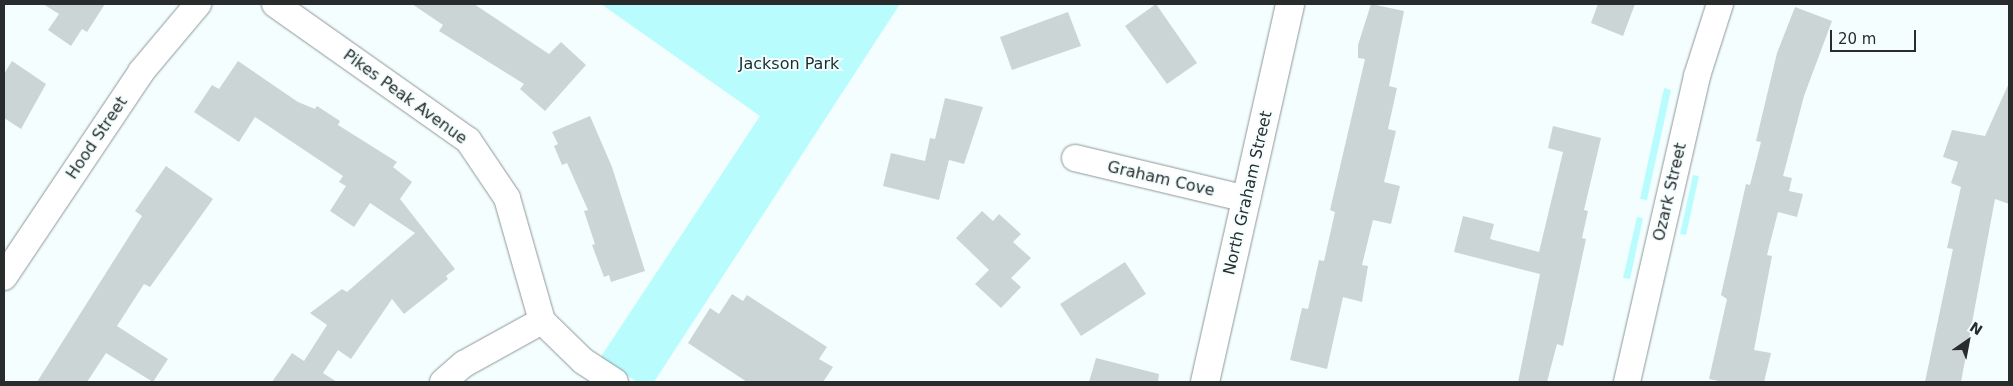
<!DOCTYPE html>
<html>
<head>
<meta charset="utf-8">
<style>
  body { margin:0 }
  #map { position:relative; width:2013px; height:386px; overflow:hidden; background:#f4fefe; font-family:"DejaVu Sans",sans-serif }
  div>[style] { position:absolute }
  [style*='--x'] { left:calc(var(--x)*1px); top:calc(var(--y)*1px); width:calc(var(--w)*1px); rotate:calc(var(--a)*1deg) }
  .green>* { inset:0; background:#b9fcfe }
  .building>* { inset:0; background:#ccd5d5 }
  .roads { filter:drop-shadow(0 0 1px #8e9797) drop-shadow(0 0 1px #8e9797) }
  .street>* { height:26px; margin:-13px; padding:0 13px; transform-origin:13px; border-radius:13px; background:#fff }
  .secondary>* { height:28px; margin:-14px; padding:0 14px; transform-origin:14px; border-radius:14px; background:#fff }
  span { translate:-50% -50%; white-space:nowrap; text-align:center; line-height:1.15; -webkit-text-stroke:4px #f4fefe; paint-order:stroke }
  .park-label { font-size:16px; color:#162e2f }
  .street-label { font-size:16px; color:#292c2c }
  .frame { position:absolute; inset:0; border:5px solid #292c2c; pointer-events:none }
  .north { position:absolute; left:1943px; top:316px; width:50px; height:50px; -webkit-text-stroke:4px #f4fefe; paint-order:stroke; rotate:33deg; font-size:14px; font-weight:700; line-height:20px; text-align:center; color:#292c2c }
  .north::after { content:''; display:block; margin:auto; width:18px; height:22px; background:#292c2c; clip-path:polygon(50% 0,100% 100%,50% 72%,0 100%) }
  .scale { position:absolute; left:1830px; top:30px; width:86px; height:22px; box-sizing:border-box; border:2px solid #292c2c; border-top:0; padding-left:6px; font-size:15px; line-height:18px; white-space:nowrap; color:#292c2c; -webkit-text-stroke:4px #f4fefe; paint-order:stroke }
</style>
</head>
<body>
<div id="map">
  <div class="green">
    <i style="clip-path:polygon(601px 4px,900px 4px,654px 382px,637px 382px,600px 358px,760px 116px)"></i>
    <i style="clip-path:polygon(1664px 88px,1671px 90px,1647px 200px,1640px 199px)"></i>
    <i style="clip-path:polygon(1693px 175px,1699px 176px,1686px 235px,1680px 234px)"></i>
    <i style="clip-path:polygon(1637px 217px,1643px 218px,1630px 279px,1623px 278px)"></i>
  </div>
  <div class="building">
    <i style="clip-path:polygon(43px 4px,105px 4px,87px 32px,82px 29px,71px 46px,48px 30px,59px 14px)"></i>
    <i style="clip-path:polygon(412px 4px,474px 4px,549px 54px,561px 42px,586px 65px,545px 111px,520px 89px,524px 84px,439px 31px,443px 25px)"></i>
    <i style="clip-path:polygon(1156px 4px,1197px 63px,1167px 84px,1125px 26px)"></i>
    <i style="clip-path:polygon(1371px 4px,1404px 11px,1389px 86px,1397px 88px,1388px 129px,1396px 131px,1384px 182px,1400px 186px,1391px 224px,1373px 220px,1362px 265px,1368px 266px,1362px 302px,1343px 297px,1327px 369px,1290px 360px,1302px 308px,1308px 309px,1319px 260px,1324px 261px,1335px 212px,1330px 210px,1365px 59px,1358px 58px,1358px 45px)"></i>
    <i style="clip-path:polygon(1598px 4px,1635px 4px,1623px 36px,1591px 23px)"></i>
    <i style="clip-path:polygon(1795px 7px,1832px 21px,1804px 96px,1783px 176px,1792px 178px,1789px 191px,1803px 194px,1797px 217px,1778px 212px,1767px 255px,1772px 256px,1754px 350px,1771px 353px,1764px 382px,1723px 382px,1709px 379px,1727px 299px,1721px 295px,1746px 184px,1750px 185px,1761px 142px,1756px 141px,1777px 53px)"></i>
    <i style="clip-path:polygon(1068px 12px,1081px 46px,1012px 70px,1000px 37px)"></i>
    <i style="clip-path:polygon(12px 61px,46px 84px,21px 129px,4px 118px,4px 74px)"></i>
    <i style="clip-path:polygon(238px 61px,298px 102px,315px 109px,317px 106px,340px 121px,338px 125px,397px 162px,393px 167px,412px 182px,400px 199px,455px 269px,446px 276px,448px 279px,404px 314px,392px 299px,351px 359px,338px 350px,323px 373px,337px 382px,272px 382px,292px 353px,304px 361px,327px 325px,310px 313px,342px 289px,347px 292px,415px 233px,370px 203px,354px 227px,330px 211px,346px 186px,339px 182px,343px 176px,255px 117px,239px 142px,194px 112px,212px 85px,219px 89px)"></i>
    <i style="clip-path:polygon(2009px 83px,2009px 204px,1995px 199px,1961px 382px,1925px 382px,1953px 249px,1947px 248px,1961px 187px,1951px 183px,1958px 162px,1943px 157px,1952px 130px,1985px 136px)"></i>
    <i style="clip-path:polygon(945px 98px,983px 107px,964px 164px,949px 160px,939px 200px,883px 186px,891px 153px,925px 161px,930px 138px,935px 139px)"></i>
    <i style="clip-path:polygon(590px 116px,612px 167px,645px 271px,611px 282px,609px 275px,604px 277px,592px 245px,595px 244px,584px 211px,588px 210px,567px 163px,562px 165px,554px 146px,558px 144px,552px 132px)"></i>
    <i style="clip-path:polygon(1553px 126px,1601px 138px,1584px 210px,1588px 211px,1582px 238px,1586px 239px,1563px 346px,1557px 344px,1547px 382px,1518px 382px,1540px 274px,1454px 252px,1463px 216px,1494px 224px,1490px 239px,1539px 252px,1563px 152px,1548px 148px)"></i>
    <i style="clip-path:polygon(166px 166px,213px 199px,150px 287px,144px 284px,117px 326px,168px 359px,153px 382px,106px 353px,87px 382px,37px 382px,142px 216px,135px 211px)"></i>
    <i style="clip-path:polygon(982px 211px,993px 221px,999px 214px,1021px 234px,1013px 242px,1031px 258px,1011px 278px,1021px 287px,1001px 308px,975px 284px,989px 270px,956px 238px)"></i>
    <i style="clip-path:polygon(1125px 262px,1146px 294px,1081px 336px,1060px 304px)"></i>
    <i style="clip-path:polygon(732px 294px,743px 301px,747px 295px,827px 347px,819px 359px,833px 367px,823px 382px,747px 382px,688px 343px,710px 308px,719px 314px)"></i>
    <i style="clip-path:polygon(1096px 358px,1159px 374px,1158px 382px,1089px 382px)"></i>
  </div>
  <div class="roads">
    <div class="street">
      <i style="--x:275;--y:4;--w:236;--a:35.2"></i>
      <i style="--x:468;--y:140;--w:70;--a:56.1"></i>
      <i style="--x:507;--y:198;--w:128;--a:74.1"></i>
      <i style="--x:542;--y:321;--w:57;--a:44.3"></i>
      <i style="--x:583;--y:361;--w:38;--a:33"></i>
      <i style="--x:1075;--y:158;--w:177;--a:13.4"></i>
      <i style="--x:4;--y:277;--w:247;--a:-56.2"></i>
      <i style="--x:141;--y:72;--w:89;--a:-50"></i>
      <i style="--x:443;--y:382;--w:28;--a:-41"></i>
      <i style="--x:464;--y:364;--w:89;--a:-28.9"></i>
      <i style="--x:1627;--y:382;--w:314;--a:-77.1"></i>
      <i style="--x:1697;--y:76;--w:76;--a:-72.3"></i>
    </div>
    <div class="secondary">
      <i style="--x:1205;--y:382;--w:387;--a:-77.3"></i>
    </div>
  </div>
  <div class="park-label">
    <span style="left:789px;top:64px">Jackson Park</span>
  </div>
  <div class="street-label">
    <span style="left:405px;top:97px;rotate:36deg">Pikes Peak Avenue</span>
    <span style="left:97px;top:138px;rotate:-56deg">Hood Street</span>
    <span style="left:1161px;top:179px;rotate:13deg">Graham Cove</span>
    <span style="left:1670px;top:192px;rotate:-77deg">Ozark Street</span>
    <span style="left:1248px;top:193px;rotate:-77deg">North Graham Street</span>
  </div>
  <div class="frame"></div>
  <div class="north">N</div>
  <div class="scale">20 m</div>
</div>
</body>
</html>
